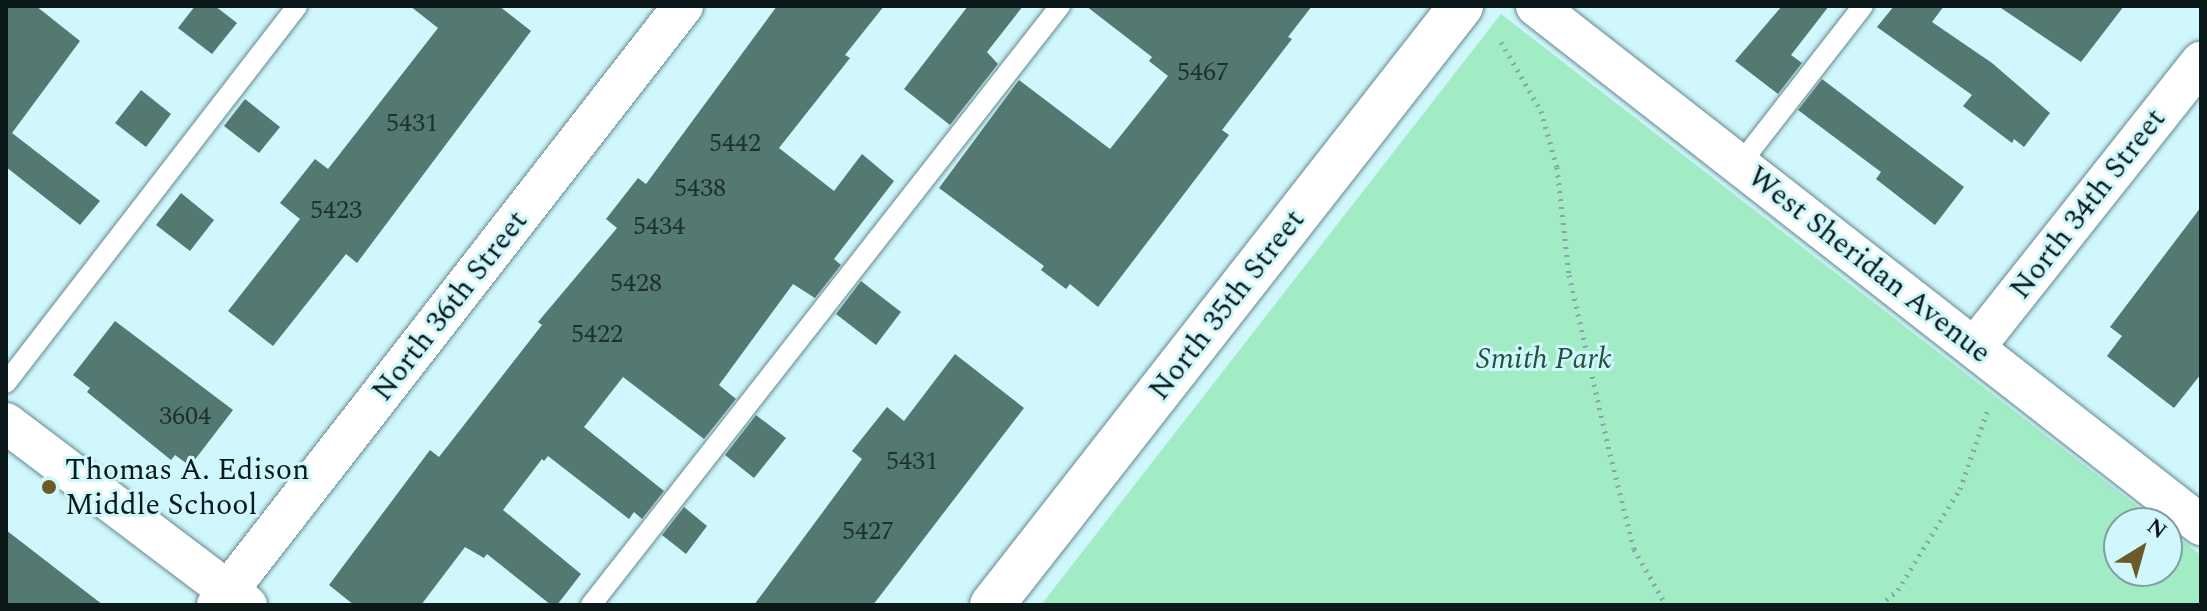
<!DOCTYPE html>
<html>
<head>
<meta charset="utf-8">
<style>
  body { margin:0 }
  #map { position:relative; width:2207px; height:611px; overflow:hidden; background:#cff7fc; font-family:Spectral,serif }
  div>[style] { position:absolute }
  [style*='--x'] { left:calc(var(--x)*1px); top:calc(var(--y)*1px); width:calc(var(--w)*1px); rotate:calc(var(--a)*1deg) }
  .green>* { inset:0; background:#a1ecc5 }
  .building>* { inset:0; background:#547872 }
  .path>* { height:5px; margin-top:-2.5px; transform-origin:0; background:repeating-linear-gradient(90deg,#87a6a9 0 2px,transparent 0 8px) }
  .roads { filter:drop-shadow(0 0 2px #64888d) drop-shadow(0 0 2px #64888d) }
  .service>* { height:20px; margin:-10px; padding:0 10px; transform-origin:10px; border-radius:10px; background:#fff }
  .minor>* { height:40px; margin:-20px; padding:0 20px; transform-origin:20px; border-radius:20px; background:#fff }
  .tertiary>* { height:44px; margin:-22px; padding:0 22px; transform-origin:22px; border-radius:22px; background:#fff }
  .dots>* { width:22px; height:22px; translate:-50% -50%; box-sizing:border-box; border:4px solid #cff7fc; border-radius:50% }
  span { translate:-50% -50%; white-space:nowrap; text-align:center; line-height:1.15; -webkit-text-stroke:6px #cff7fc; paint-order:stroke }
  .number-label { font-size:26px; color:#1d3131 }
  .number-label span { -webkit-text-stroke-width:0 }
  .street-label { font-size:30px; color:#0b191b }
  .park-label { font-size:30px; color:#25523d; font-style:italic }
  .poi-label { font-size:30px; color:#0b191b }
  .left { translate:0 -50%; text-align:left }
  .frame { position:absolute; inset:0; border:8px solid #0b191b; pointer-events:none }
  .north { position:absolute; left:2103px; top:507px; width:80px; height:80px; box-sizing:border-box; background:#cff7fc; border:2px solid #819ea2; border-radius:50%; rotate:37deg; font-size:22px; font-weight:700; line-height:32px; text-align:center; color:#0b191b }
  .north::after { content:''; display:block; margin:auto; width:28px; height:36px; background:#6b5b28; clip-path:polygon(50% 0,100% 100%,50% 72%,0 100%) }
</style>
</head>
<body>
<div id="map">
  <div class="green">
    <i style="clip-path:polygon(1501px 14px,2159px 523px,2119px 523px,2119px 571px,2167px 571px,2167px 529px,2201px 555px,2201px 605px,1041px 605px)"></i>
  </div>
  <div class="building">
    <i style="clip-path:polygon(6px 6px,36px 6px,80px 41px,12px 133px,100px 201px,80px 225px,6px 167px)"></i>
    <i style="clip-path:polygon(195px 6px,215px 6px,237px 23px,212px 54px,178px 28px)"></i>
    <i style="clip-path:polygon(410px 6px,499px 6px,531px 31px,357px 263px,346px 254px,273px 346px,228px 311px,300px 219px,280px 203px,315px 159px,328px 169px,438px 28px)"></i>
    <i style="clip-path:polygon(777px 6px,884px 6px,845px 55px,850px 58px,779px 148px,834px 191px,862px 154px,894px 181px,834px 259px,841px 265px,815px 298px,793px 284px,719px 385px,736px 399px,704px 439px,623px 377px,584px 427px,664px 491px,642px 519px,634px 512px,629px 519px,548px 456px,544px 461px,542px 459px,503px 510px,581px 574px,557px 605px,551px 605px,487px 554px,484px 558px,465px 547px,421px 605px,354px 605px,329px 585px,430px 450px,439px 457px,542px 325px,538px 322px,617px 228px,606px 219px,638px 178px,646px 184px)"></i>
    <i style="clip-path:polygon(968px 6px,1023px 6px,987px 52px,998px 64px,950px 125px,904px 89px)"></i>
    <i style="clip-path:polygon(1086px 6px,1312px 6px,1288px 37px,1292px 39px,1222px 130px,1229px 135px,1098px 307px,1070px 284px,1066px 289px,1041px 270px,1044px 266px,939px 188px,1019px 80px,1110px 149px,1168px 76px,1149px 61px,1152px 57px)"></i>
    <i style="clip-path:polygon(1782px 6px,1829px 6px,1791px 55px,1802px 63px,1778px 94px,1735px 61px)"></i>
    <i style="clip-path:polygon(1894px 6px,1944px 6px,1932px 22px,1992px 63px,2050px 113px,2024px 147px,2014px 139px,2012px 143px,1963px 106px,1972px 95px,1877px 27px)"></i>
    <i style="clip-path:polygon(1998px 6px,2124px 6px,2081px 62px)"></i>
    <i style="clip-path:polygon(1822px 79px,1964px 187px,1935px 225px,1876px 179px,1881px 172px,1798px 110px)"></i>
    <i style="clip-path:polygon(141px 90px,171px 114px,146px 147px,115px 123px)"></i>
    <i style="clip-path:polygon(245px 99px,280px 127px,259px 153px,224px 126px)"></i>
    <i style="clip-path:polygon(181px 193px,214px 220px,190px 251px,156px 225px)"></i>
    <i style="clip-path:polygon(2201px 207px,2201px 374px,2174px 408px,2107px 356px,2122px 336px,2110px 327px)"></i>
    <i style="clip-path:polygon(861px 281px,901px 312px,876px 345px,836px 314px)"></i>
    <i style="clip-path:polygon(115px 321px,233px 410px,190px 466px,175px 455px,171px 460px,87px 392px,90px 388px,73px 375px)"></i>
    <i style="clip-path:polygon(955px 354px,1024px 408px,873px 605px,754px 605px,862px 459px,852px 451px,887px 407px,904px 421px)"></i>
    <i style="clip-path:polygon(756px 415px,786px 438px,754px 478px,725px 455px)"></i>
    <i style="clip-path:polygon(684px 507px,707px 526px,686px 554px,662px 535px)"></i>
    <i style="clip-path:polygon(6px 530px,103px 605px,6px 605px)"></i>
  </div>
  <div class="path">
    <i style="--x:1501;--y:42;--w:80;--a:59.9"></i>
    <i style="--x:1541;--y:111;--w:58;--a:74.1"></i>
    <i style="--x:1557;--y:167;--w:109;--a:83.7"></i>
    <i style="--x:1569;--y:275;--w:184;--a:77.1"></i>
    <i style="--x:1610;--y:454;--w:98;--a:75.8"></i>
    <i style="--x:1634;--y:549;--w:64;--a:60.3"></i>
    <i style="--x:1880;--y:605;--w:23;--a:-40"></i>
    <i style="--x:1898;--y:590;--w:119;--a:-58.5"></i>
    <i style="--x:1960;--y:489;--w:85;--a:-70.7"></i>
  </div>
  <div class="roads">
    <div class="service">
      <i style="--x:1740;--y:164;--w:200;--a:-52.1"></i>
      <i style="--x:6;--y:383;--w:476;--a:-52.3"></i>
      <i style="--x:591;--y:605;--w:761;--a:-51.94"></i>
    </div>
    <div class="minor">
      <i style="--x:1536;--y:6;--w:844;--a:37.97"></i>
      <i style="--x:1975;--y:347;--w:364;--a:-51.6"></i>
      <i style="--x:6;--y:423;--w:302;--a:37.1"></i>
      <i style="--x:217;--y:605;--w:759;--a:-52.12"></i>
    </div>
    <div class="tertiary">
      <i style="--x:992;--y:605;--w:761;--a:-51.94"></i>
    </div>
  </div>
  <div class="dots">
    <i style="left:49px;top:487px;background:#6b5b28"></i>
  </div>
  <div class="number-label">
    <span style="left:1203px;top:73px">5467</span>
    <span style="left:412px;top:124px">5431</span>
    <span style="left:735px;top:144px">5442</span>
    <span style="left:700px;top:189px">5438</span>
    <span style="left:336px;top:211px">5423</span>
    <span style="left:659px;top:227px">5434</span>
    <span style="left:636px;top:284px">5428</span>
    <span style="left:597px;top:335px">5422</span>
    <span style="left:185px;top:417px">3604</span>
    <span style="left:912px;top:462px">5431</span>
    <span style="left:868px;top:532px">5427</span>
  </div>
  <div class="street-label">
    <span style="left:2088px;top:204px;rotate:-52deg">North 34th Street</span>
    <span style="left:1869px;top:265px;rotate:38deg">West Sheridan Avenue</span>
    <span style="left:1227px;top:305px;rotate:-52deg">North 35th Street</span>
    <span style="left:450px;top:306px;rotate:-52deg">North 36th Street</span>
  </div>
  <div class="park-label">
    <span style="left:1544px;top:359px">Smith Park</span>
  </div>
  <div class="poi-label">
    <span class="left" style="left:65px;top:487px">Thomas A. Edison<br>Middle School</span>
  </div>
  <div class="frame"></div>
  <div class="north">N</div>
</div>
</body>
</html>
